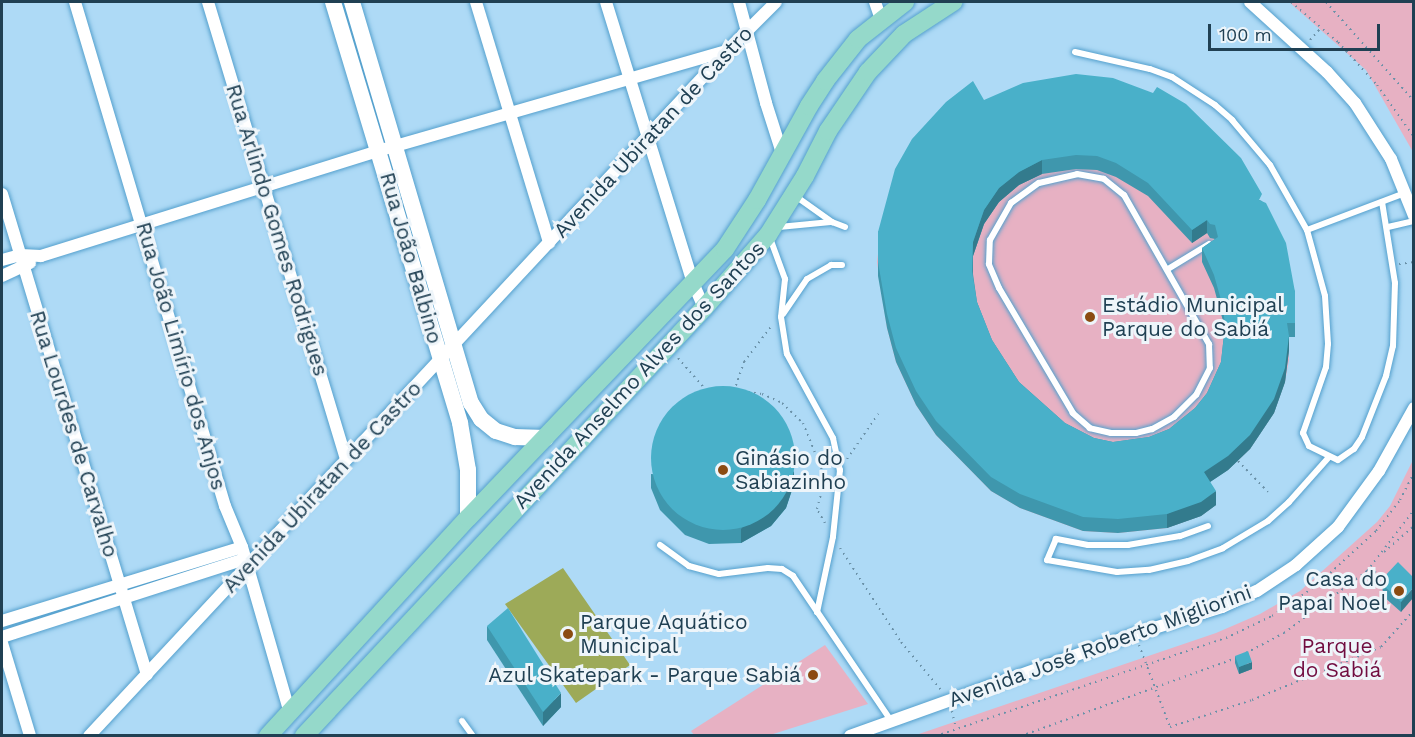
<!DOCTYPE html>
<html>
<head>
<meta charset="utf-8">
<style>
  body { margin:0 }
  #map { position:relative; width:1415px; height:737px; overflow:hidden; background:#aedaf6; font-family:"Work Sans",sans-serif }
  div>[style] { position:absolute }
  [style*='--x'] { left:calc(var(--x)*1px); top:calc(var(--y)*1px); width:calc(var(--w)*1px); rotate:calc(var(--a)*1deg) }
  .green>* { inset:0; background:#e7b1c3 }
  .water>* { inset:0; background:#9daa58 }
  .path>* { height:2px; margin-top:-1px; transform-origin:0; background:repeating-linear-gradient(90deg,#6a91a8 0 1.5px,transparent 0 6px) }
  .roads { filter:drop-shadow(0 0 2px #54a0cd) drop-shadow(0 0 2px #54a0cd) }
  .service>* { height:6px; margin:-3px; padding:0 3px; transform-origin:3px; border-radius:3px; background:#fff }
  .minor>* { height:12px; margin:-6px; padding:0 6px; transform-origin:6px; border-radius:6px; background:#fff }
  .secondary>* { height:16px; margin:-8px; padding:0 8px; transform-origin:8px; border-radius:8px; background:#fff }
  .primary>* { height:18px; margin:-9px; padding:0 9px; transform-origin:9px; border-radius:9px; background:#95d9ca }
  .wall>* { inset:0; background:#3f97ad }
  .shaded-wall>* { inset:0; background:#337b8d }
  .building>* { inset:0; background:#49b0c9 }
  .round { border-radius:50% }
  .dots>* { width:16px; height:16px; translate:-50% -50%; box-sizing:border-box; border:3px solid #eef5fa; border-radius:50% }
  span { translate:-50% -50%; white-space:nowrap; text-align:center; line-height:1.15; -webkit-text-stroke:6px #eef5fa; paint-order:stroke }
  .street-label { font-size:21px; color:#204053 }
  .poi-label { font-size:21px; color:#204053 }
  .left { translate:0 -50%; text-align:left }
  .right { translate:-100% -50%; text-align:right }
  .park-label { font-size:21px; color:#710d40 }
  .frame { position:absolute; inset:0; border:3px solid #204053; pointer-events:none }
  .scale { position:absolute; left:1208px; top:24px; width:172px; height:27px; box-sizing:border-box; border:3px solid #204053; border-top:0; padding-left:8px; font-size:18px; line-height:21px; white-space:nowrap; color:#204053; -webkit-text-stroke:4px #eef5fa; paint-order:stroke }
</style>
</head>
<body>
<div id="map">
  <div class="green">
    <i style="clip-path:polygon(1289px 2px,1413px 2px,1413px 152px,1366px 70px)"></i>
    <i style="clip-path:polygon(1053px 90px,1295px 306px,1295px 337px,1288px 336px,1289px 360px,1285px 382px,1274px 413px,1250px 449px,1228px 470px,1204px 485px,1216px 505px,1201px 516px,1167px 528px,1118px 533px,1083px 531px,1020px 508px,991px 491px,936px 435px,916px 405px,896px 362px,887px 328px,877px 262px,881px 230px)"></i>
    <i style="clip-path:polygon(1413px 460px,1413px 735px,913px 736px,1216px 633px,1260px 614px,1300px 591px,1377px 522px,1390px 506px)"></i>
    <i style="clip-path:polygon(825px 645px,868px 704px,770px 735px,694px 735px,691px 731px)"></i>
  </div>
  <div class="water">
    <i style="clip-path:polygon(563px 568px,630px 665px,576px 703px,505px 604px)"></i>
  </div>
  <div class="path">
    <i style="--x:1291;--y:2;--w:62;--a:40.4"></i>
    <i style="--x:1338;--y:42;--w:58;--a:47.8"></i>
    <i style="--x:1377;--y:85;--w:64;--a:54.6"></i>
    <i style="--x:1326;--y:2;--w:132;--a:48.4"></i>
    <i style="--x:1310;--y:40;--w:15;--a:-48"></i>
    <i style="--x:1399;--y:264;--w:15;--a:-8"></i>
    <i style="--x:678;--y:358;--w:43;--a:48.8"></i>
    <i style="--x:734;--y:391;--w:31;--a:-71"></i>
    <i style="--x:744;--y:362;--w:48;--a:-52.7"></i>
    <i style="--x:748;--y:392;--w:14;--a:8"></i>
    <i style="--x:762;--y:394;--w:22;--a:24"></i>
    <i style="--x:782;--y:403;--w:29;--a:44"></i>
    <i style="--x:803;--y:423;--w:51;--a:68"></i>
    <i style="--x:822;--y:470;--w:20;--a:90"></i>
    <i style="--x:847;--y:459;--w:55;--a:-55.4"></i>
    <i style="--x:1238;--y:461;--w:43;--a:45.9"></i>
    <i style="--x:825;--y:523;--w:16;--a:-120"></i>
    <i style="--x:817;--y:509;--w:20;--a:-75"></i>
    <i style="--x:822;--y:490;--w:13;--a:-48"></i>
    <i style="--x:840;--y:548;--w:112;--a:57"></i>
    <i style="--x:901;--y:642;--w:62;--a:50.2"></i>
    <i style="--x:1384;--y:552;--w:40;--a:-41"></i>
    <i style="--x:1370;--y:568;--w:18;--a:38"></i>
    <i style="--x:1139;--y:645;--w:88;--a:69.3"></i>
    <i style="--x:1170;--y:727;--w:86;--a:-18.2"></i>
    <i style="--x:1252;--y:700;--w:139;--a:-22.3"></i>
    <i style="--x:1381;--y:647;--w:50;--a:-48.3"></i>
    <i style="--x:1246;--y:653;--w:43;--a:-27.8"></i>
    <i style="--x:1284;--y:633;--w:104;--a:-36.8"></i>
    <i style="--x:1367;--y:571;--w:77;--a:-52.4"></i>
    <i style="--x:952;--y:711;--w:17;--a:77"></i>
    <i style="--x:936;--y:736;--w:306;--a:-18.7"></i>
    <i style="--x:1226;--y:638;--w:51;--a:-25.6"></i>
    <i style="--x:1272;--y:616;--w:55;--a:-34.6"></i>
    <i style="--x:1317;--y:585;--w:80;--a:-42.5"></i>
    <i style="--x:1376;--y:531;--w:39;--a:-52"></i>
    <i style="--x:1400;--y:500;--w:30;--a:-63"></i>
    <i style="--x:1021;--y:736;--w:229;--a:-19.9"></i>
  </div>
  <div class="roads">
    <div class="service">
      <i style="--x:1075;--y:52;--w:77;--a:12.8"></i>
      <i style="--x:1150;--y:69;--w:23;--a:20"></i>
      <i style="--x:1172;--y:77;--w:51;--a:33.1"></i>
      <i style="--x:1215;--y:105;--w:23;--a:41"></i>
      <i style="--x:1232;--y:120;--w:59;--a:49.8"></i>
      <i style="--x:1270;--y:165;--w:75;--a:60.4"></i>
      <i style="--x:1307;--y:230;--w:68;--a:74.7"></i>
      <i style="--x:1325;--y:296;--w:48;--a:86.4"></i>
      <i style="--x:1328;--y:344;--w:23;--a:95"></i>
      <i style="--x:1326;--y:367;--w:70;--a:109.2"></i>
      <i style="--x:1303;--y:433;--w:14;--a:65"></i>
      <i style="--x:1309;--y:446;--w:32;--a:26"></i>
      <i style="--x:1338;--y:460;--w:19;--a:-35"></i>
      <i style="--x:1354;--y:449;--w:14;--a:-56"></i>
      <i style="--x:1362;--y:437;--w:66;--a:-68.5"></i>
      <i style="--x:1386;--y:376;--w:31;--a:-77"></i>
      <i style="--x:1393;--y:346;--w:63;--a:-88.2"></i>
      <i style="--x:1395;--y:283;--w:82;--a:-99.1"></i>
      <i style="--x:1077;--y:174;--w:27;--a:10"></i>
      <i style="--x:1104;--y:179;--w:26;--a:39"></i>
      <i style="--x:1124;--y:195;--w:172;--a:60.3"></i>
      <i style="--x:1209;--y:344;--w:24;--a:88"></i>
      <i style="--x:1210;--y:368;--w:30;--a:117"></i>
      <i style="--x:1196;--y:395;--w:31;--a:135"></i>
      <i style="--x:1174;--y:417;--w:25;--a:151"></i>
      <i style="--x:1152;--y:429;--w:16;--a:166"></i>
      <i style="--x:1136;--y:433;--w:25;--a:180"></i>
      <i style="--x:1111;--y:433;--w:22;--a:-167"></i>
      <i style="--x:1090;--y:428;--w:23;--a:-139"></i>
      <i style="--x:1073;--y:413;--w:145;--a:-120.6"></i>
      <i style="--x:999;--y:288;--w:26;--a:-113"></i>
      <i style="--x:989;--y:264;--w:24;--a:-88"></i>
      <i style="--x:990;--y:240;--w:43;--a:-60.4"></i>
      <i style="--x:1011;--y:203;--w:34;--a:-36"></i>
      <i style="--x:1039;--y:183;--w:39;--a:-13"></i>
      <i style="--x:794;--y:195;--w:47;--a:35.4"></i>
      <i style="--x:832;--y:222;--w:14;--a:21"></i>
      <i style="--x:779;--y:227;--w:52;--a:-5.5"></i>
      <i style="--x:1388;--y:227;--w:27;--a:-13"></i>
      <i style="--x:1307;--y:230;--w:105;--a:-20.7"></i>
      <i style="--x:770;--y:238;--w:44;--a:69.9"></i>
      <i style="--x:785;--y:279;--w:38;--a:96"></i>
      <i style="--x:781;--y:317;--w:37;--a:81"></i>
      <i style="--x:787;--y:354;--w:96;--a:61.3"></i>
      <i style="--x:833;--y:438;--w:33;--a:78"></i>
      <i style="--x:840;--y:470;--w:67;--a:96"></i>
      <i style="--x:833;--y:537;--w:77;--a:102"></i>
      <i style="--x:1168;--y:269;--w:48;--a:-31.4"></i>
      <i style="--x:783;--y:314;--w:42;--a:-55.6"></i>
      <i style="--x:807;--y:279;--w:28;--a:-30"></i>
      <i style="--x:831;--y:265;--w:11;--a:0"></i>
      <i style="--x:1208;--y:526;--w:30;--a:160"></i>
      <i style="--x:1180;--y:536;--w:53;--a:170.2"></i>
      <i style="--x:1128;--y:545;--w:40;--a:180"></i>
      <i style="--x:1088;--y:545;--w:33;--a:-169"></i>
      <i style="--x:1056;--y:539;--w:23;--a:113"></i>
      <i style="--x:1047;--y:560;--w:71;--a:9.7"></i>
      <i style="--x:1117;--y:572;--w:32;--a:-4"></i>
      <i style="--x:1149;--y:570;--w:40;--a:-13"></i>
      <i style="--x:1188;--y:561;--w:37;--a:-20"></i>
      <i style="--x:1223;--y:548;--w:52;--a:-31"></i>
      <i style="--x:1268;--y:521;--w:28;--a:-42"></i>
      <i style="--x:1289;--y:502;--w:60;--a:-48.4"></i>
      <i style="--x:660;--y:545;--w:36;--a:36"></i>
      <i style="--x:689;--y:566;--w:31;--a:15"></i>
      <i style="--x:719;--y:574;--w:49;--a:-7"></i>
      <i style="--x:768;--y:568;--w:14;--a:4"></i>
      <i style="--x:782;--y:569;--w:13;--a:32"></i>
      <i style="--x:793;--y:576;--w:175;--a:55.9"></i>
      <i style="--x:462;--y:721;--w:19;--a:54"></i>
    </div>
    <div class="minor">
      <i style="--x:75;--y:2;--w:526;--a:73.43"></i>
      <i style="--x:225;--y:506;--w:44;--a:67.5"></i>
      <i style="--x:242;--y:547;--w:170;--a:73.9"></i>
      <i style="--x:208;--y:2;--w:476;--a:73.2"></i>
      <i style="--x:476;--y:2;--w:252;--a:73.1"></i>
      <i style="--x:606;--y:2;--w:294;--a:72.8"></i>
      <i style="--x:693;--y:283;--w:27;--a:66"></i>
      <i style="--x:739;--y:2;--w:105;--a:75"></i>
      <i style="--x:766;--y:103;--w:52;--a:72.3"></i>
      <i style="--x:875;--y:2;--w:18;--a:71"></i>
      <i style="--x:1250;--y:2;--w:104;--a:42.3"></i>
      <i style="--x:1327;--y:72;--w:42;--a:47.9"></i>
      <i style="--x:1355;--y:103;--w:67;--a:57.3"></i>
      <i style="--x:1391;--y:159;--w:61;--a:68"></i>
      <i style="--x:2;--y:194;--w:502;--a:73.22"></i>
      <i style="--x:2;--y:260;--w:20;--a:-15"></i>
      <i style="--x:21;--y:255;--w:20;--a:3"></i>
      <i style="--x:41;--y:256;--w:371;--a:-17.3"></i>
      <i style="--x:395;--y:146;--w:344;--a:-16"></i>
      <i style="--x:2;--y:276;--w:31;--a:-25"></i>
      <i style="--x:2;--y:621;--w:251;--a:-17.1"></i>
      <i style="--x:2;--y:637;--w:255;--a:-17.8"></i>
      <i style="--x:2;--y:643;--w:97;--a:73.2"></i>
      <i style="--x:89;--y:736;--w:936;--a:-47.03"></i>
      <i style="--x:727;--y:51;--w:69;--a:-45"></i>
      <i style="--x:850;--y:736;--w:303;--a:-19.7"></i>
      <i style="--x:1135;--y:634;--w:91;--a:-17.2"></i>
      <i style="--x:1222;--y:607;--w:38;--a:-25"></i>
      <i style="--x:1257;--y:591;--w:47;--a:-33.7"></i>
      <i style="--x:1296;--y:565;--w:57;--a:-42.1"></i>
      <i style="--x:1338;--y:527;--w:69;--a:-53.8"></i>
      <i style="--x:1379;--y:471;--w:72;--a:-60.9"></i>
    </div>
    <div class="secondary">
      <i style="--x:333;--y:2;--w:440;--a:73.2"></i>
      <i style="--x:460;--y:423;--w:48;--a:80.3"></i>
      <i style="--x:468;--y:470;--w:48;--a:90"></i>
      <i style="--x:352;--y:2;--w:418;--a:73.5"></i>
      <i style="--x:471;--y:403;--w:19;--a:58"></i>
      <i style="--x:481;--y:419;--w:19;--a:39"></i>
      <i style="--x:496;--y:431;--w:20;--a:18"></i>
      <i style="--x:515;--y:437;--w:31;--a:2"></i>
    </div>
    <div class="primary">
      <i style="--x:268;--y:736;--w:296;--a:-47.5"></i>
      <i style="--x:468;--y:518;--w:372;--a:-46.3"></i>
      <i style="--x:725;--y:249;--w:59;--a:-56.9"></i>
      <i style="--x:757;--y:200;--w:107;--a:-61"></i>
      <i style="--x:809;--y:106;--w:30;--a:-57"></i>
      <i style="--x:825;--y:81;--w:53;--a:-51.8"></i>
      <i style="--x:858;--y:39;--w:60;--a:-38.2"></i>
      <i style="--x:304;--y:736;--w:586;--a:-46.94"></i>
      <i style="--x:704;--y:308;--w:97;--a:-48.8"></i>
      <i style="--x:768;--y:235;--w:70;--a:-57.9"></i>
      <i style="--x:805;--y:176;--w:51;--a:-62.9"></i>
      <i style="--x:828;--y:131;--w:71;--a:-55.9"></i>
      <i style="--x:868;--y:72;--w:52;--a:-46.5"></i>
      <i style="--x:904;--y:34;--w:59;--a:-33.1"></i>
    </div>
  </div>
  <div class="wall">
    <i style="clip-path:polygon(evenodd,984px 100px,1262px 201px,1295px 292px,1295px 337px,1289px 337px,1289px 350px,1285px 382px,1274px 413px,1250px 449px,1228px 470px,1210px 482px,1216px 505px,1201px 516px,1167px 528px,1118px 533px,1083px 531px,1020px 508px,991px 491px,936px 435px,916px 405px,896px 362px,887px 328px,878px 276px,878px 232px,984px 100px,1076px 169px,1097px 170px,1116px 177px,1148px 196px,1192px 243px,1207px 233px,1210px 238px,1215px 239px,1202px 248px,1202px 262px,1214px 288px,1223px 321px,1224px 334px,1221px 362px,1207px 393px,1195px 408px,1169px 429px,1149px 437px,1113px 442px,1094px 438px,1065px 423px,1019px 382px,992px 340px,977px 302px,973px 274px,973px 256px,984px 224px,999px 202px,1019px 185px,1042px 174px,1076px 169px)"></i>
    <i style="clip-path:polygon(651px 474px,794px 484px,786px 508px,771px 526px,741px 543px,709px 544px,685px 535px,660px 510px,651px 488px)"></i>
    <i style="clip-path:polygon(1413px 577px,1401px 612px,1383px 596px,1382px 579px)"></i>
    <i style="clip-path:polygon(487px 626px,561px 707px,543px 726px,487px 640px)"></i>
    <i style="clip-path:polygon(1235px 656px,1252px 669px,1239px 674px,1235px 663px)"></i>
  </div>
  <div class="shaded-wall">
    <i style="clip-path:polygon(1042px 160px,1042px 174px,1019px 185px,999px 202px,984px 224px,973px 256px,972px 285px,973px 242px,984px 210px,999px 188px,1019px 172px)"></i>
    <i style="clip-path:polygon(1207px 220px,1207px 233px,1192px 243px,1192px 230px)"></i>
    <i style="clip-path:polygon(1289px 336px,1289px 350px,1285px 382px,1274px 413px,1250px 449px,1228px 470px,1204px 486px,1204px 472px)"></i>
    <i style="clip-path:polygon(794px 471px,794px 484px,786px 508px,771px 526px,741px 543px,741px 529px)"></i>
    <i style="clip-path:polygon(1216px 491px,1216px 505px,1201px 516px,1167px 528px,1167px 514px)"></i>
    <i style="clip-path:polygon(1413px 588px,1413px 598px,1401px 612px,1401px 602px)"></i>
    <i style="clip-path:polygon(1252px 662px,1252px 669px,1239px 674px,1239px 667px)"></i>
    <i style="clip-path:polygon(561px 693px,561px 707px,543px 726px,543px 712px)"></i>
  </div>
  <div class="building">
    <i style="clip-path:polygon(evenodd,1076px 74px,1113px 78px,1153px 93px,1157px 87px,1186px 104px,1241px 158px,1262px 194px,1259px 200px,1266px 203px,1286px 243px,1295px 292px,1295px 323px,1287px 323px,1289px 336px,1285px 368px,1274px 399px,1250px 435px,1228px 456px,1204px 472px,1216px 491px,1201px 502px,1167px 514px,1118px 519px,1083px 517px,1020px 494px,991px 477px,936px 421px,916px 391px,896px 348px,887px 314px,878px 262px,878px 232px,895px 169px,912px 139px,946px 102px,973px 81px,984px 100px,1023px 83px,1076px 74px,1076px 155px,1097px 156px,1116px 163px,1148px 183px,1192px 230px,1207px 220px,1210px 224px,1215px 225px,1218px 237px,1202px 248px,1214px 275px,1223px 307px,1225px 326px,1221px 362px,1207px 393px,1195px 408px,1169px 429px,1149px 437px,1113px 442px,1094px 438px,1065px 423px,1019px 382px,992px 340px,977px 302px,972px 271px,973px 242px,984px 210px,999px 188px,1019px 172px,1042px 160px,1076px 155px)"></i>
    <i class="round" style="left:651px;top:386px;width:144px;height:144px"></i>
    <i style="clip-path:polygon(1398px 562px,1413px 577px,1413px 588px,1401px 602px,1383px 585px,1385px 582px,1382px 579px)"></i>
    <i style="clip-path:polygon(508px 608px,561px 693px,543px 712px,487px 626px)"></i>
    <i style="clip-path:polygon(1248px 651px,1252px 662px,1239px 667px,1235px 656px)"></i>
  </div>
  <div class="dots">
    <i style="left:1090px;top:317px;background:#8b4b12"></i>
    <i style="left:723px;top:470px;background:#8b4b12"></i>
    <i style="left:1399px;top:591px;background:#8b4b12"></i>
    <i style="left:568px;top:634px;background:#8b4b12"></i>
    <i style="left:813px;top:675px;background:#8b4b12"></i>
  </div>
  <div class="street-label">
    <span style="left:653px;top:132px;rotate:-47deg">Avenida Ubiratan de Castro</span>
    <span style="left:277px;top:230px;rotate:73deg">Rua Arlindo Gomes Rodrigues</span>
    <span style="left:411px;top:258px;rotate:74deg">Rua João Balbino</span>
    <span style="left:181px;top:356px;rotate:74deg">Rua João Limírio dos Anjos</span>
    <span style="left:639px;top:375px;rotate:-47deg">Avenida Anselmo Alves dos Santos</span>
    <span style="left:74px;top:434px;rotate:73deg">Rua Lourdes de Carvalho</span>
    <span style="left:322px;top:487px;rotate:-47deg">Avenida Ubiratan de Castro</span>
    <span style="left:1100px;top:646px;rotate:-20deg">Avenida José Roberto Migliorini</span>
  </div>
  <div class="poi-label">
    <span class="left" style="left:1102px;top:317px">Estádio Municipal<br>Parque do Sabiá</span>
    <span class="left" style="left:735px;top:470px">Ginásio do<br>Sabiazinho</span>
    <span class="right" style="left:1387px;top:591px">Casa do<br>Papai Noel</span>
    <span class="left" style="left:580px;top:634px">Parque Aquático<br>Municipal</span>
    <span class="right" style="left:801px;top:675px">Azul Skatepark - Parque Sabiá</span>
  </div>
  <div class="park-label">
    <span style="left:1337px;top:658px">Parque<br>do Sabiá</span>
  </div>
  <div class="frame"></div>
  <div class="scale">100 m</div>
</div>
</body>
</html>
